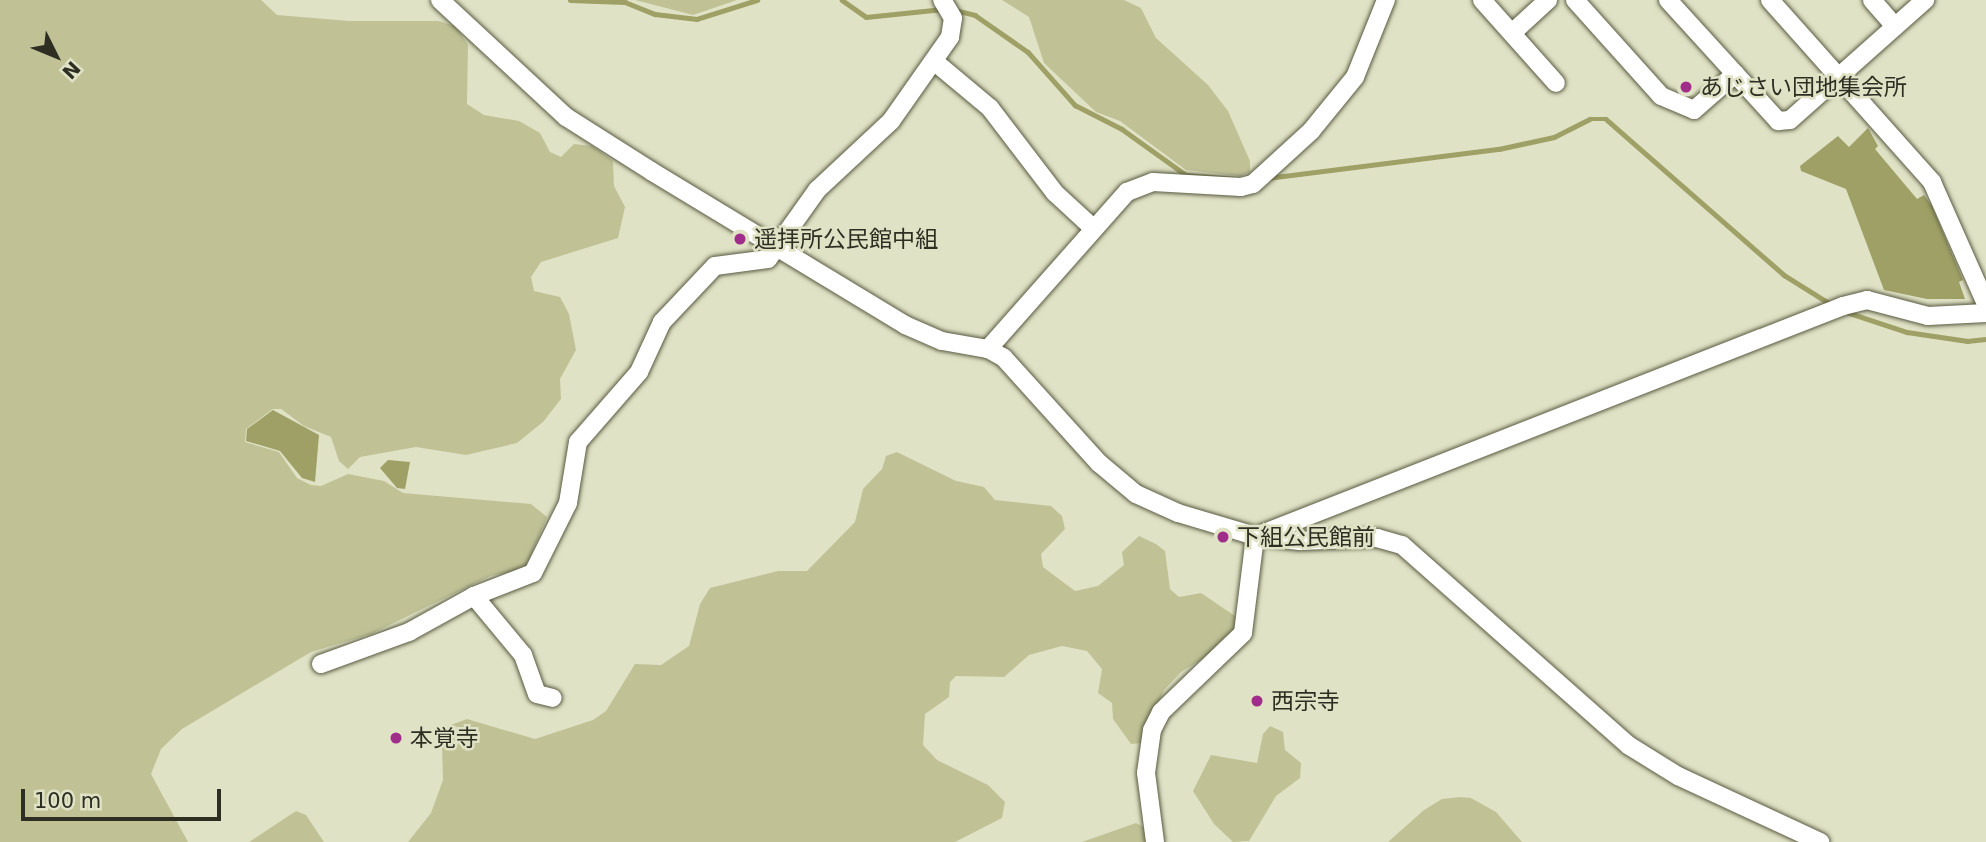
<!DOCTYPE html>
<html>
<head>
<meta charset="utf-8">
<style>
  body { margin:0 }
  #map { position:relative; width:1986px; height:842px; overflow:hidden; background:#e0e2c5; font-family:"DejaVu Sans","Noto Sans JP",sans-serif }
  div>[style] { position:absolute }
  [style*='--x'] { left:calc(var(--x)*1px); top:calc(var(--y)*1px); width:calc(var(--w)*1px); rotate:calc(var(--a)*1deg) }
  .green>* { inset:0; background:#c0c296 }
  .water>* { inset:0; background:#9ea065 }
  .stream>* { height:4.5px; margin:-2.25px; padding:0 2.25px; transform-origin:2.25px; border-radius:2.25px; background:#9ea065 }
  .roads { filter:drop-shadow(0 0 2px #595b42) drop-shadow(0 0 2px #595b42) }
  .minor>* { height:18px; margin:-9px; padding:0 9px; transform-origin:9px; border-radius:9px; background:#fff }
  .dots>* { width:19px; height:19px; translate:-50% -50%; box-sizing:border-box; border:4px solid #e0e2c5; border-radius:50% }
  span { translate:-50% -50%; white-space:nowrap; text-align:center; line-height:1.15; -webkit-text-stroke:5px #e0e2c5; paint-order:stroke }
  .poi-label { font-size:23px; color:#2e2e23 }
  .left { translate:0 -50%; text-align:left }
  .north { position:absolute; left:21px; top:21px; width:70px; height:70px; -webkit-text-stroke:5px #e0e2c5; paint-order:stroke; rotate:133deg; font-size:19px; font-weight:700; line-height:28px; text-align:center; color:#2e2e23 }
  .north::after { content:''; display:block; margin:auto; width:24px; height:32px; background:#2e2e23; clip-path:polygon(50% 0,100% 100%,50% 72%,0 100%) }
  .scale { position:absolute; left:21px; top:789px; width:200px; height:32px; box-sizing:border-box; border:4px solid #2e2e23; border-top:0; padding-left:9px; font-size:21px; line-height:24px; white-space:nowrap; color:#2e2e23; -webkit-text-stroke:5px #e0e2c5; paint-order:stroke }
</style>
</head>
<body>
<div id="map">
  <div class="green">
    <i style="clip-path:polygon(0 0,261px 0,277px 15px,349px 21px,438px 21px,455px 26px,468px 45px,467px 104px,484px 115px,519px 121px,540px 133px,550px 152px,561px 157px,574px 144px,592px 146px,613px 161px,614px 186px,625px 207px,618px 238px,541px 262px,531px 277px,534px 291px,560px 297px,569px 314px,576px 350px,560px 379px,561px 399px,543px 422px,517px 443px,466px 455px,416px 447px,360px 457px,348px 469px,339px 461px,331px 437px,304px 426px,281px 409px,273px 409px,246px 429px,245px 442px,279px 452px,297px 478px,311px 485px,321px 486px,348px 474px,384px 481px,403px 493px,531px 504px,547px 517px,525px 569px,490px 576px,371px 634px,311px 652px,182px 729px,161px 749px,151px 774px,188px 842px,0 842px)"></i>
    <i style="clip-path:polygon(635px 0,737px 0,693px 15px)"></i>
    <i style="clip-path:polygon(1002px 0,1124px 0,1141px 8px,1156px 38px,1208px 85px,1228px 111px,1250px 161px,1250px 172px,1241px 176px,1186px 170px,1120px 121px,1096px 112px,1044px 63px,1029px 17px)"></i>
    <i style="clip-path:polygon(897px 452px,956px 481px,984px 487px,995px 500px,1051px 506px,1062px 516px,1065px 529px,1041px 554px,1043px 567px,1075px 591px,1098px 586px,1124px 565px,1122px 552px,1139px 536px,1156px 544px,1165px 551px,1170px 589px,1179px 597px,1201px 593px,1235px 616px,1238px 623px,1227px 644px,1181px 672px,1164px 690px,1141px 743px,1131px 744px,1113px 719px,1112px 703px,1098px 693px,1102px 669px,1087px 651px,1062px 646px,1029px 655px,1004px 677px,956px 676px,950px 682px,949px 697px,925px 714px,923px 745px,937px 760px,988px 785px,1005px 802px,1002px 818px,955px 842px,408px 842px,431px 813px,443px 780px,442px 745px,448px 726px,467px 719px,535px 739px,593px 720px,606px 711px,635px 664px,661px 665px,689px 646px,700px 604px,710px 588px,778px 571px,807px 571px,855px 522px,863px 489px,882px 469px,886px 456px)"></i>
    <i style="clip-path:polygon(1270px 726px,1283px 732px,1285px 750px,1301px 763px,1300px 778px,1276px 796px,1249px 841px,1233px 842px,1214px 824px,1193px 791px,1211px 755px,1257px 763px,1263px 734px)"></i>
    <i style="clip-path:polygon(1460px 797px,1471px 798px,1496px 812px,1522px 842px,1388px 842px,1424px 810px,1442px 799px)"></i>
    <i style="clip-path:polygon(296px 811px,306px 815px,324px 842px,249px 842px)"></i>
    <i style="clip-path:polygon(1136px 823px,1145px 828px,1149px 842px,1082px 842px)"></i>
  </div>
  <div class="water">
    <i style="clip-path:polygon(1868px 128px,1878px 146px,1875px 149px,1917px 199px,1924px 195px,1932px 206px,1963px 280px,1959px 282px,1965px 299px,1927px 299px,1884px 290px,1846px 189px,1801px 171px,1800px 166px,1838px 136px,1849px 147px)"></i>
    <i style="clip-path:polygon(273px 410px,319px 435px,315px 482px,302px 478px,280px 451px,246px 441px,247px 429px)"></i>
    <i style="clip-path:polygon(388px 460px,410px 462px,405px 489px,397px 488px,380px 468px)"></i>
  </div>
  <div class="stream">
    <i style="--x:570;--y:0;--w:55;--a:2.1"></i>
    <i style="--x:625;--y:2;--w:32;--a:22"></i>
    <i style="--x:655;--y:14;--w:42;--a:6.8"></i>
    <i style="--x:697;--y:19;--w:63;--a:-17.6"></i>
    <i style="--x:842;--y:0;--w:29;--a:35"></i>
    <i style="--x:866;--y:17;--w:77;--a:-5.9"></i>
    <i style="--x:955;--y:10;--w:21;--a:14"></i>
    <i style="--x:975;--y:15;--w:65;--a:34.9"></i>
    <i style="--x:1028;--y:52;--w:71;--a:48.4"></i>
    <i style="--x:1075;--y:105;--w:53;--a:27.1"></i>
    <i style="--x:1122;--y:129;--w:79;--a:35.7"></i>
    <i style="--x:1186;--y:175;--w:49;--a:4.7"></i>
    <i style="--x:1268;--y:178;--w:233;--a:-7.2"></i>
    <i style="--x:1499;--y:149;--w:56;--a:-12.3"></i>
    <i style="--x:1554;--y:137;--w:40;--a:-26.6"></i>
    <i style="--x:1590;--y:119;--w:16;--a:0"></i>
    <i style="--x:1606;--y:119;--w:237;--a:41.2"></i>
    <i style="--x:1784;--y:275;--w:57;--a:32"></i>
    <i style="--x:1846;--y:312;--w:64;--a:18.2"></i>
    <i style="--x:1907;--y:332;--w:61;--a:8.5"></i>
    <i style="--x:1967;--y:341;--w:19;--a:-6"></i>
  </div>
  <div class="roads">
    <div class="minor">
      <i style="--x:440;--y:0;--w:172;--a:42.9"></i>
      <i style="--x:566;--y:117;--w:101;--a:32.4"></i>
      <i style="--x:651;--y:171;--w:297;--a:31.2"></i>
      <i style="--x:905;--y:325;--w:40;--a:23.4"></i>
      <i style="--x:942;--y:341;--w:47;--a:9.9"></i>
      <i style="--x:988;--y:349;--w:18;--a:29"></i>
      <i style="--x:1004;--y:358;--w:142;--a:47.9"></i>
      <i style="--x:1099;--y:463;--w:48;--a:40"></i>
      <i style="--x:1136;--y:494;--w:46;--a:24.3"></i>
      <i style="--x:1178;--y:513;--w:80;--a:16.6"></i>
      <i style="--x:1255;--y:536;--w:45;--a:6.3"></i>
      <i style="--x:1300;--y:541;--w:77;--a:-2.2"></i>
      <i style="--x:1377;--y:538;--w:26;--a:16"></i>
      <i style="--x:1402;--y:545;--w:302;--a:41.5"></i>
      <i style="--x:1628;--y:745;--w:59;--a:31.8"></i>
      <i style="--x:1678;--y:776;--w:157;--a:24.9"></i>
      <i style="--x:1482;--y:0;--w:111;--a:48.3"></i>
      <i style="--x:1575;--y:0;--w:129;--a:48.1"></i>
      <i style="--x:1661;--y:96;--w:36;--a:23"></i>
      <i style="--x:1694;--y:110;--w:55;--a:-41.3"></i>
      <i style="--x:1668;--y:0;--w:164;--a:47.7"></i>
      <i style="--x:1778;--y:121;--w:12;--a:-5"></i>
      <i style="--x:1790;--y:120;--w:181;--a:-41.6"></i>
      <i style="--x:1770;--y:0;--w:244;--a:48.3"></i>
      <i style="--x:1932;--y:182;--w:133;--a:66.1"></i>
      <i style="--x:1872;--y:0;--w:35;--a:49"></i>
      <i style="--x:1512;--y:33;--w:49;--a:-42.5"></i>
      <i style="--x:935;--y:62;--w:72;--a:39.9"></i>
      <i style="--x:990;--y:108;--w:107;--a:52.6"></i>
      <i style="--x:1055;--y:193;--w:53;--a:42.7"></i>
      <i style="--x:988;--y:349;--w:210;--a:-48.5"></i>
      <i style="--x:1127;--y:192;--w:28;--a:-21"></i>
      <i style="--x:1153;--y:182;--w:88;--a:3.3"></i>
      <i style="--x:1241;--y:187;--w:12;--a:-14"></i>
      <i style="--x:1253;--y:184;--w:79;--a:-42.4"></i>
      <i style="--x:1311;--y:131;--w:70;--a:-50.8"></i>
      <i style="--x:1355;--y:77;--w:83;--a:-68.1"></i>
      <i style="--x:1262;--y:534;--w:624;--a:-21.43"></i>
      <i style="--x:1843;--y:306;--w:25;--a:-14"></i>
      <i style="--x:1867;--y:300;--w:63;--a:14.7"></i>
      <i style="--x:1928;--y:316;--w:58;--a:-3"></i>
      <i style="--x:474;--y:596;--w:77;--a:50.3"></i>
      <i style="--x:523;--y:655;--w:41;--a:70.3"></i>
      <i style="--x:537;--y:694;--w:16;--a:14"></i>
      <i style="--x:321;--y:664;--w:94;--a:-20"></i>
      <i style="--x:409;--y:632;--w:74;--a:-29"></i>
      <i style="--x:474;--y:596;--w:63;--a:-21.3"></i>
      <i style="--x:533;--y:573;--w:78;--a:-63.4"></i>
      <i style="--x:568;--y:503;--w:62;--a:-80.7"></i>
      <i style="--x:578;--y:442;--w:93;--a:-48.9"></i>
      <i style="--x:639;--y:372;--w:55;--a:-65.3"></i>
      <i style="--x:662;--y:322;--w:77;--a:-46.6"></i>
      <i style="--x:715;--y:266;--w:53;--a:-7.5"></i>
      <i style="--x:768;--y:259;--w:85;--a:-54.6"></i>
      <i style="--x:817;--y:190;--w:101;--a:-43"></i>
      <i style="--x:891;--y:121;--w:103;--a:-54.9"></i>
      <i style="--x:950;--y:37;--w:19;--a:-81"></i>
      <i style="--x:953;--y:18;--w:21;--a:-121"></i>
      <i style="--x:1155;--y:842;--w:70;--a:-97.4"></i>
      <i style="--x:1146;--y:773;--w:43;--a:-82.1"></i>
      <i style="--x:1152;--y:730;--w:20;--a:-63"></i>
      <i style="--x:1161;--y:712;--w:114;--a:-43.9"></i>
      <i style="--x:1243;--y:633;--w:98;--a:-82.9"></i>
    </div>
  </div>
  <div class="dots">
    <i style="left:1686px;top:87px;background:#9f2d89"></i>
    <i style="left:740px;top:239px;background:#9f2d89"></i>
    <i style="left:1223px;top:537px;background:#9f2d89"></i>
    <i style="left:1257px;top:701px;background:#9f2d89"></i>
    <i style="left:396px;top:738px;background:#9f2d89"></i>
  </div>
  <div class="poi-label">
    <span class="left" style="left:1700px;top:87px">あじさい団地集会所</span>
    <span class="left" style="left:754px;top:239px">遥拝所公民館中組</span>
    <span class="left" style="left:1237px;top:537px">下組公民館前</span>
    <span class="left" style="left:1271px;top:701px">西宗寺</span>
    <span class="left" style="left:410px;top:738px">本覚寺</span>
  </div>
  <div class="north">N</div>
  <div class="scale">100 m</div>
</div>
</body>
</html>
